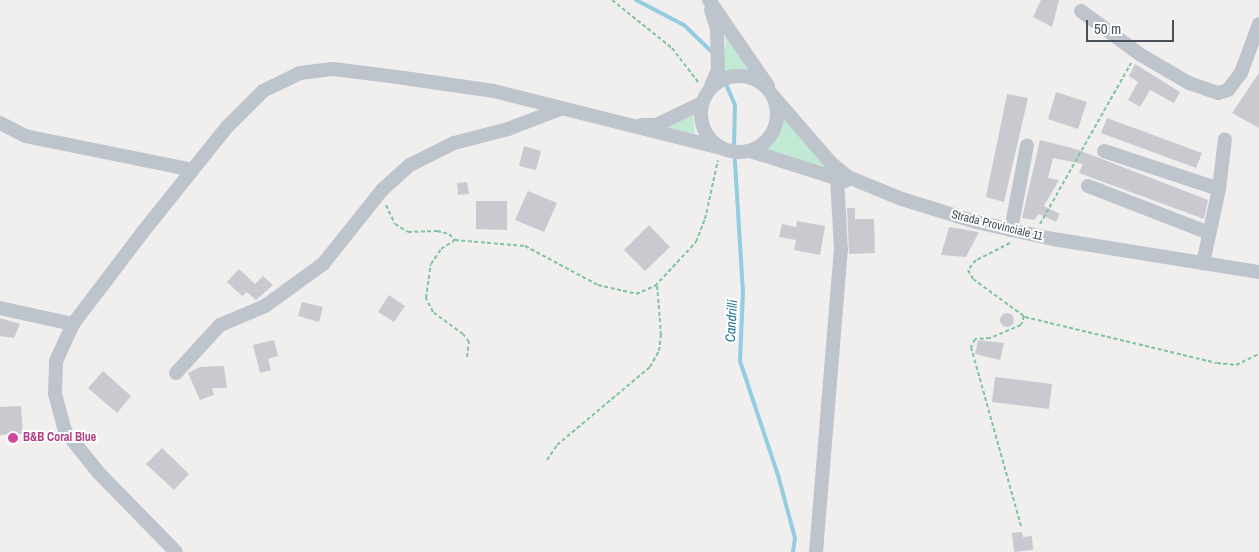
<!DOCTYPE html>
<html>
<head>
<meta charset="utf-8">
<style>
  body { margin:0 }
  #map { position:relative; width:1259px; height:552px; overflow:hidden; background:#f1eeee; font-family:"Archivo Narrow",sans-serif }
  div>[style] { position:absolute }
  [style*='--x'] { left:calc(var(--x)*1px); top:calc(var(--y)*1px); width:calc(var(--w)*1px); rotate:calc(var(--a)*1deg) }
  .green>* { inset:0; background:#c1e9d4 }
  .stream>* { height:4px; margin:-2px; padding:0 2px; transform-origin:2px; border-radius:2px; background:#94cce1 }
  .building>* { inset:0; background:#c9cad0 }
  .round { border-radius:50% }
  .path>* { height:2px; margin-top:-1px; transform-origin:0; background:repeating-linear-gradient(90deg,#7ec3a6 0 4px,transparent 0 6.5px) }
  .minor>* { height:14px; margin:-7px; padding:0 7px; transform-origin:7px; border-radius:7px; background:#bec4cc }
  .minor>.ring { margin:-7px; padding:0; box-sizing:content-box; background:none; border:14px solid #bec4cc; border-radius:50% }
  .dots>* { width:14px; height:14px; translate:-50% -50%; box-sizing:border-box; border:2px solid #fff; border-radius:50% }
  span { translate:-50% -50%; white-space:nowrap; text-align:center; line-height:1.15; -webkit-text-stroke:4px #fff; paint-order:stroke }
  .street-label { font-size:12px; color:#495059 }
  .hotel-label { font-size:12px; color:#b23c85; font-weight:700 }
  .left { translate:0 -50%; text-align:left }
  .water-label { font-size:14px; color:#1d7698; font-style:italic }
  .scale { position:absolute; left:1086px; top:20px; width:88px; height:22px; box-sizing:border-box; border:2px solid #495059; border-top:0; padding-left:6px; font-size:15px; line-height:18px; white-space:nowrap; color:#495059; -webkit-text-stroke:4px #fff; paint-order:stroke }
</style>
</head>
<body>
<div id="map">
  <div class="green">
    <i style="clip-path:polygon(723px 24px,758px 76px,737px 70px,722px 73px,726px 42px)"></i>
    <i style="clip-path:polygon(693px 115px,695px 134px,668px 128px,667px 125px)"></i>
    <i style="clip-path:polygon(782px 116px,833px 175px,763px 151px,776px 137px)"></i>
  </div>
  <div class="stream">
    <i style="--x:636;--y:0;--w:54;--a:27.5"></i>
    <i style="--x:684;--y:25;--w:37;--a:44"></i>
    <i style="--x:726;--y:84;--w:23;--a:67"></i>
    <i style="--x:735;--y:105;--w:41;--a:91.4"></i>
    <i style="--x:734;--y:146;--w:146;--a:86.5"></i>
    <i style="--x:743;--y:292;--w:69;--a:92.5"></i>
    <i style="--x:740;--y:361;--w:120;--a:71.6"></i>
    <i style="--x:778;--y:475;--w:65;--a:74.9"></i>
    <i style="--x:795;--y:538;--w:14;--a:98"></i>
  </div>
  <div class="building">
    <i style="clip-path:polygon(1041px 0,1059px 0,1052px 27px,1033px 17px)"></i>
    <i style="clip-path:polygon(1135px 64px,1180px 92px,1174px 103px,1150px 90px,1140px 107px,1128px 100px,1138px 82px,1129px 76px)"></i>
    <i style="clip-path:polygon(1259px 73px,1259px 128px,1232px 113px)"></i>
    <i style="clip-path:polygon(1056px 92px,1087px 102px,1078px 129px,1048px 119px)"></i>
    <i style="clip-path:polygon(1007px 94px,1028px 98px,1004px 202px,986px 197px)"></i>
    <i style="clip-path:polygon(1107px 118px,1202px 153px,1196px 168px,1101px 133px)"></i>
    <i style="clip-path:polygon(1040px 140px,1076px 149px,1208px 200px,1204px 219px,1079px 173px,1083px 164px,1053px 158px,1048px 178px,1059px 180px,1044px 206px,1060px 214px,1056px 222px,1039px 214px,1034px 220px,1022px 218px)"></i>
    <i style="clip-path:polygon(524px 146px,541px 151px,536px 170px,519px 166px)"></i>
    <i style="clip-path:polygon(467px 182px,469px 194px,458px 195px,457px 183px)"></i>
    <i style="clip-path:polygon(528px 191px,557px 203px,544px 232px,515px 220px)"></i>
    <i style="clip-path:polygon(476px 201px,507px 201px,507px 230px,476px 229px)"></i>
    <i style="clip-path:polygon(847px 208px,855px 208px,855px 219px,874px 219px,875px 253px,849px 254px)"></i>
    <i style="clip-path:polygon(797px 221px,825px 226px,820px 255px,794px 250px,796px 240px,779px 237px,782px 224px,796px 227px)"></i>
    <i style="clip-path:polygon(649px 225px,670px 247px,645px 271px,624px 250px)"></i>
    <i style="clip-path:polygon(949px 227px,979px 232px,966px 257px,941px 255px)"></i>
    <i style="clip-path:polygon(239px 269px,255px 284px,263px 276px,273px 285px,256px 300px,247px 292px,242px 296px,227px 282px)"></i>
    <i style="clip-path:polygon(389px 295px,405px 306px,394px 322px,378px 312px)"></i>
    <i style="clip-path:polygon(302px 302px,323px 307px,319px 322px,298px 316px)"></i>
    <i class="round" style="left:1000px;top:313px;width:14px;height:14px"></i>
    <i style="clip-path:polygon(0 318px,20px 324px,14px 338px,0 336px)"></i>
    <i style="clip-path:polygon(274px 340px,278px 356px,268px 359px,271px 370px,260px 373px,253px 345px)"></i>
    <i style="clip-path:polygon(978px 340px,1004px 343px,1000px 360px,975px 354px)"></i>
    <i style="clip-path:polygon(224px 366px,227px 388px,212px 388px,214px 395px,200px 400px,188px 373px,200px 367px)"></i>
    <i style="clip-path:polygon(103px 371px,131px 396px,117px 413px,88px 388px)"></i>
    <i style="clip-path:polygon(995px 377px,1052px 384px,1049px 409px,992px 402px)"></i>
    <i style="clip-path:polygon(21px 406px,23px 434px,0 435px,0 407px)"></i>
    <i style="clip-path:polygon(162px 448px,189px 474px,174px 490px,146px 464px)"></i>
    <i style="clip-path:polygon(1022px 532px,1023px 537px,1032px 536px,1033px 550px,1014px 552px,1012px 533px)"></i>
  </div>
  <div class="path">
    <i style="--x:612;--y:0;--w:77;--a:38.7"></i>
    <i style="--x:672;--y:48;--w:43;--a:52.6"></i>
    <i style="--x:386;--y:205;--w:21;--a:65"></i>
    <i style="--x:395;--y:224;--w:15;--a:32"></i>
    <i style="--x:408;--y:232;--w:29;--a:-2"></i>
    <i style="--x:437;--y:231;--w:12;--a:14"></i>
    <i style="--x:449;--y:234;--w:8;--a:45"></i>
    <i style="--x:1040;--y:224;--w:185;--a:-60.5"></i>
    <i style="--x:1010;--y:243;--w:38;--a:153"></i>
    <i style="--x:976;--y:260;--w:13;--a:129"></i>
    <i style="--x:968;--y:270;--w:10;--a:61"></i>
    <i style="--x:973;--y:279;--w:63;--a:36"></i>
    <i style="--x:1024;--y:316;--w:9;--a:108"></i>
    <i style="--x:1021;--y:325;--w:34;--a:157"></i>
    <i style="--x:990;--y:338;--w:15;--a:176"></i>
    <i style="--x:975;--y:339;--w:9;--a:117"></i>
    <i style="--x:971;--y:347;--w:186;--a:74.4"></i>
    <i style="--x:1025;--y:317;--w:197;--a:13.5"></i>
    <i style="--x:1217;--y:363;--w:19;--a:6"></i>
    <i style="--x:1236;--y:365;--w:25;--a:-26"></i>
    <i style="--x:467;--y:357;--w:15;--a:-82"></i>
    <i style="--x:469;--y:342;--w:10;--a:-127"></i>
    <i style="--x:463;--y:334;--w:37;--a:-144"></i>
    <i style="--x:433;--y:312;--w:16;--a:-117"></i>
    <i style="--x:426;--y:298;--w:34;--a:-82"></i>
    <i style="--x:431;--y:264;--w:18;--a:-56"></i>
    <i style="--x:441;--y:249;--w:17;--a:-33"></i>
    <i style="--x:455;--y:240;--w:70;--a:4.9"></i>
    <i style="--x:525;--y:246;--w:83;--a:28.1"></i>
    <i style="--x:598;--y:285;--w:39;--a:13"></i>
    <i style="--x:636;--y:294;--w:21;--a:-23"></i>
    <i style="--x:655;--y:286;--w:60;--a:-47"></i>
    <i style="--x:696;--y:242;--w:25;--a:-69"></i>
    <i style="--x:705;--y:219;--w:60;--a:-77.6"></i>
    <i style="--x:547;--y:460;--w:18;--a:-56"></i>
    <i style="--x:557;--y:445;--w:121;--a:-40"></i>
    <i style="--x:650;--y:367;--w:18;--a:-61"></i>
    <i style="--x:659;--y:351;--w:16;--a:-83"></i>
    <i style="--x:661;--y:335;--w:51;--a:-94.5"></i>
  </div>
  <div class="minor">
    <i style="--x:709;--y:0;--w:104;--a:55.5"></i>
    <i style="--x:711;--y:10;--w:20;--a:72"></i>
    <i style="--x:717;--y:29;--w:41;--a:88.6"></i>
    <i style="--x:718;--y:70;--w:17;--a:114"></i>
    <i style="--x:1081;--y:11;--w:74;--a:36.3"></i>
    <i style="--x:1141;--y:55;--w:56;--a:30.3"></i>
    <i style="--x:1189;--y:83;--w:31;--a:19"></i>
    <i style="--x:1218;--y:93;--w:10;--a:-17"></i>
    <i style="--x:1228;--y:90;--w:21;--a:-53"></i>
    <i style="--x:1241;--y:73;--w:52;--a:-69.8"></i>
    <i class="ring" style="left:701px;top:76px;width:62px;height:62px"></i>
    <i style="--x:774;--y:97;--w:87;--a:49.2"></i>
    <i style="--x:831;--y:163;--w:22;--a:39"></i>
    <i style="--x:848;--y:177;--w:58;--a:22.2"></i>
    <i style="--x:902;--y:199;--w:77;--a:17.3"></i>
    <i style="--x:976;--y:222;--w:79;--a:12.4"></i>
    <i style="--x:1053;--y:239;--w:209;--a:9.1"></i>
    <i style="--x:0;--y:123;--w:28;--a:27"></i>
    <i style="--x:25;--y:136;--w:171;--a:11.4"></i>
    <i style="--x:641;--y:125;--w:15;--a:0"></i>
    <i style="--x:656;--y:125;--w:51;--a:-25.6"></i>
    <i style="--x:750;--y:151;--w:100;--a:17.5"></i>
    <i style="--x:1104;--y:151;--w:121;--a:18.3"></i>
    <i style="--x:1219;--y:189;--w:76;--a:102.2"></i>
    <i style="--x:1088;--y:186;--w:130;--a:21.2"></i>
    <i style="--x:1219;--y:189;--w:50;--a:-83.2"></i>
    <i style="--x:1011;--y:230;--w:86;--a:-79.3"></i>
    <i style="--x:0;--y:308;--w:75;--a:12.4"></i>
    <i style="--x:176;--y:373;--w:65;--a:-47.5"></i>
    <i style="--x:220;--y:325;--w:49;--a:-22.9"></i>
    <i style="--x:265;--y:306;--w:72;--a:-35.9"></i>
    <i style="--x:323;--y:264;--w:95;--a:-51.4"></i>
    <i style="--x:382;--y:190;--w:38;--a:-42"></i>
    <i style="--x:410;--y:165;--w:49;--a:-26.6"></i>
    <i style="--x:454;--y:143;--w:56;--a:-14.5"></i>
    <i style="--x:508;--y:129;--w:56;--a:-21"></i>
    <i style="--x:176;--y:552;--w:112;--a:-134.3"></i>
    <i style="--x:98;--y:472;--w:53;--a:-128.8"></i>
    <i style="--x:65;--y:431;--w:38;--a:-105"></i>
    <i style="--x:55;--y:394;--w:33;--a:-88"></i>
    <i style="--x:56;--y:361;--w:41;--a:-65.3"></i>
    <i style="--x:73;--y:324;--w:114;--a:-52.8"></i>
    <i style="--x:142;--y:233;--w:136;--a:-51.3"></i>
    <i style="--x:227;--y:127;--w:51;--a:-45"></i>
    <i style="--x:263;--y:91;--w:41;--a:-25.9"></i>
    <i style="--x:300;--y:73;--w:33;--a:-7"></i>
    <i style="--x:333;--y:69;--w:64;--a:7.1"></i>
    <i style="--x:397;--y:77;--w:98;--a:8.2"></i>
    <i style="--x:494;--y:91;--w:234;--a:14.1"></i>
    <i style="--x:816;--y:552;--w:303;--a:-85.3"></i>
    <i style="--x:841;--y:250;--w:71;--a:-93.2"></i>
  </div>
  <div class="dots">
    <i style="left:13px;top:438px;background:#d1479c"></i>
  </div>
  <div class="street-label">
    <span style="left:997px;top:226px;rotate:14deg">Strada Provinciale 11</span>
  </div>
  <div class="hotel-label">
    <span class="left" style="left:23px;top:438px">B&amp;B Coral Blue</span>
  </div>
  <div class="water-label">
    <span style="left:731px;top:321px;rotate:-87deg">Candrilli</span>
  </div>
  <div class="scale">50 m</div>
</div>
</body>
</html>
